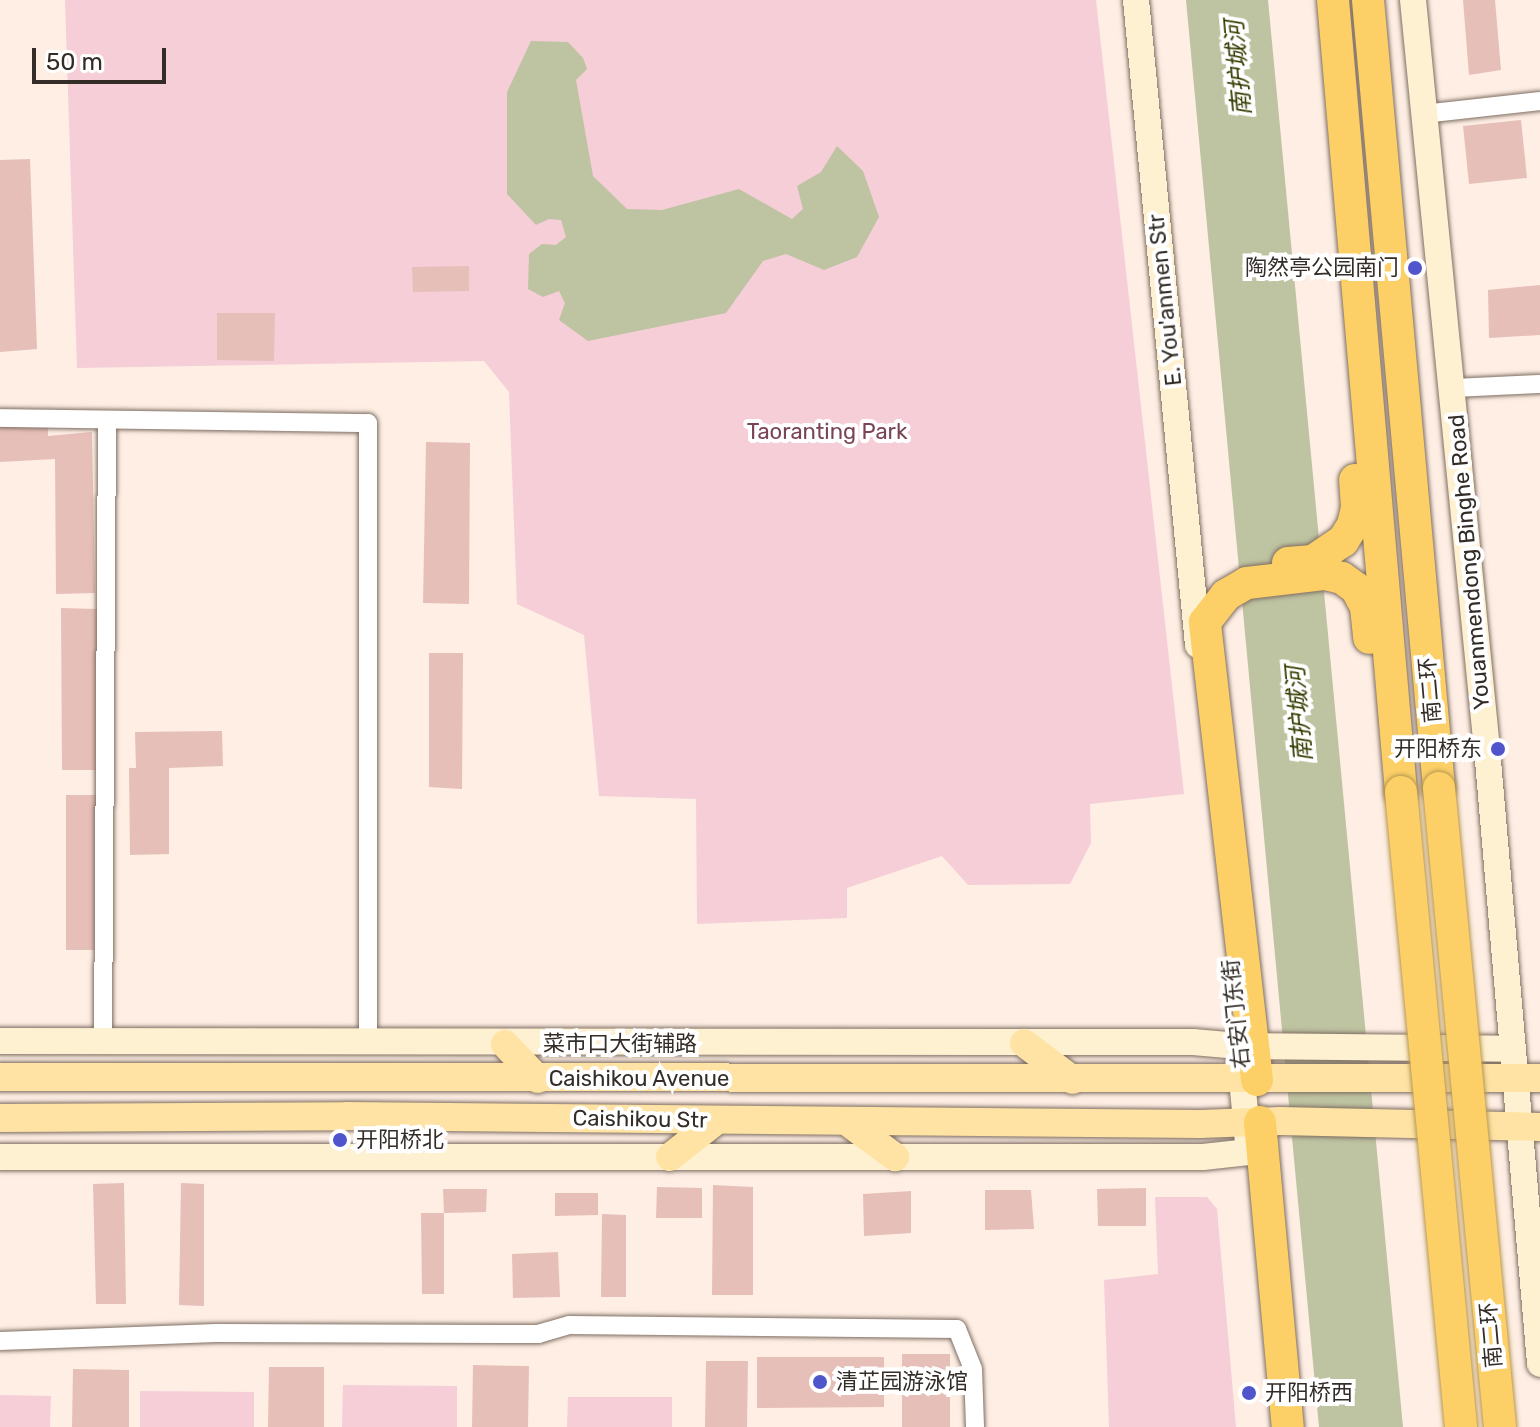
<!DOCTYPE html>
<html>
<head>
<meta charset="utf-8">
<style>
  body { margin:0 }
  #map { position:relative; width:1540px; height:1427px; overflow:hidden; background:#feeee4; font-family:Rubik,"Noto Sans SC",sans-serif }
  div>[style] { position:absolute }
  [style*='--x'] { left:calc(var(--x)*1px); top:calc(var(--y)*1px); width:calc(var(--w)*1px); rotate:calc(var(--a)*1deg) }
  .green>* { inset:0; background:#f5ced8 }
  .water>* { inset:0; background:#bec3a1 }
  .building>* { inset:0; background:#e7bfb9 }
  .roads { filter:drop-shadow(0 0 2px #7f6e62) drop-shadow(0 0 2px #7f6e62) }
  .street>* { height:18px; margin:-9px; padding:0 9px; transform-origin:9px; border-radius:9px; background:#fff }
  .secondary>* { height:26px; margin:-13px; padding:0 13px; transform-origin:13px; border-radius:13px; background:#fef1d1 }
  .primary>* { height:28px; margin:-14px; padding:0 14px; transform-origin:14px; border-radius:14px; background:#fee3a4 }
  .highway>* { height:32px; margin:-16px; padding:0 16px; transform-origin:16px; border-radius:16px; background:#fdd067 }
  .bridges { filter:drop-shadow(0 0 2px #b69751) drop-shadow(0 0 2px #b69751) }
  .highway-bridge>* { height:32px; margin:-16px; padding:0 16px; transform-origin:16px; border-radius:16px; background:#fdd067 }
  .dots>* { width:22px; height:22px; translate:-50% -50%; box-sizing:border-box; border:4px solid #fff; border-radius:50% }
  span { translate:-50% -50%; white-space:nowrap; text-align:center; line-height:1.15; -webkit-text-stroke:8px #fff; paint-order:stroke }
  .poi-label { font-size:22px; color:#332c27 }
  .right { translate:-100% -50%; text-align:right }
  .left { translate:0 -50%; text-align:left }
  .street-label { font-size:22px; color:#332c27 }
  .park-label { font-size:22px; color:#794454 }
  .water-label { font-size:24px; color:#373c00; font-style:italic }
  .scale { position:absolute; left:32px; top:48px; width:134px; height:36px; box-sizing:border-box; border:4px solid #332c27; border-top:0; padding-left:10px; font-size:24px; line-height:28px; white-space:nowrap; color:#332c27; -webkit-text-stroke:6px #fff; paint-order:stroke }
</style>
</head>
<body>
<div id="map">
  <div class="green">
    <i style="clip-path:polygon(65px 0,1096px 0,1184px 794px,1090px 804px,1091px 843px,1070px 884px,968px 885px,942px 856px,847px 888px,847px 918px,697px 924px,696px 799px,599px 796px,584px 635px,517px 604px,509px 392px,484px 361px,77px 368px)"></i>
    <i style="clip-path:polygon(1155px 1197px,1207px 1197px,1217px 1209px,1236px 1427px,1109px 1427px,1104px 1280px,1158px 1274px)"></i>
    <i style="clip-path:polygon(343px 1385px,457px 1386px,457px 1427px,342px 1427px)"></i>
    <i style="clip-path:polygon(140px 1391px,254px 1392px,254px 1427px,140px 1427px)"></i>
    <i style="clip-path:polygon(0 1395px,51px 1396px,50px 1427px,0 1427px)"></i>
    <i style="clip-path:polygon(568px 1397px,672px 1397px,672px 1427px,567px 1427px)"></i>
  </div>
  <div class="water">
    <i style="clip-path:polygon(1186px 0,1268px 0,1403px 1427px,1319px 1427px)"></i>
    <i style="clip-path:polygon(531px 41px,568px 42px,583px 58px,587px 69px,576px 80px,593px 176px,627px 209px,662px 210px,739px 189px,792px 219px,803px 209px,797px 186px,821px 172px,837px 146px,863px 171px,879px 217px,857px 257px,824px 270px,786px 254px,763px 261px,726px 313px,588px 341px,559px 320px,565px 303px,559px 291px,543px 297px,528px 289px,529px 254px,542px 244px,556px 245px,566px 237px,561px 220px,549px 219px,536px 225px,507px 194px,507px 92px)"></i>
  </div>
  <div class="building">
    <i style="clip-path:polygon(1463px 0,1495px 0,1501px 70px,1469px 75px)"></i>
    <i style="clip-path:polygon(1521px 120px,1527px 178px,1469px 184px,1463px 126px)"></i>
    <i style="clip-path:polygon(30px 159px,37px 349px,0 352px,0 160px)"></i>
    <i style="clip-path:polygon(469px 266px,469px 291px,413px 292px,412px 267px)"></i>
    <i style="clip-path:polygon(1540px 285px,1540px 335px,1489px 338px,1488px 290px)"></i>
    <i style="clip-path:polygon(217px 313px,275px 313px,274px 361px,217px 360px)"></i>
    <i style="clip-path:polygon(48px 426px,48px 436px,92px 432px,95px 593px,56px 594px,55px 459px,0 462px,0 427px)"></i>
    <i style="clip-path:polygon(426px 442px,470px 443px,469px 604px,423px 603px)"></i>
    <i style="clip-path:polygon(61px 608px,98px 609px,101px 770px,62px 770px)"></i>
    <i style="clip-path:polygon(429px 653px,463px 653px,462px 789px,429px 787px)"></i>
    <i style="clip-path:polygon(222px 731px,223px 766px,169px 768px,169px 854px,130px 855px,129px 768px,136px 768px,135px 732px)"></i>
    <i style="clip-path:polygon(66px 795px,101px 795px,100px 950px,66px 950px)"></i>
    <i style="clip-path:polygon(124px 1183px,126px 1304px,96px 1304px,93px 1184px)"></i>
    <i style="clip-path:polygon(181px 1183px,204px 1184px,204px 1306px,179px 1305px)"></i>
    <i style="clip-path:polygon(713px 1185px,753px 1187px,753px 1295px,712px 1295px)"></i>
    <i style="clip-path:polygon(657px 1187px,702px 1188px,702px 1218px,656px 1218px)"></i>
    <i style="clip-path:polygon(1146px 1188px,1146px 1226px,1098px 1226px,1097px 1189px)"></i>
    <i style="clip-path:polygon(443px 1189px,487px 1189px,486px 1212px,444px 1213px)"></i>
    <i style="clip-path:polygon(985px 1190px,1031px 1190px,1034px 1229px,985px 1230px)"></i>
    <i style="clip-path:polygon(911px 1191px,911px 1233px,864px 1236px,863px 1194px)"></i>
    <i style="clip-path:polygon(555px 1193px,598px 1193px,598px 1215px,555px 1216px)"></i>
    <i style="clip-path:polygon(421px 1213px,444px 1213px,444px 1294px,422px 1294px)"></i>
    <i style="clip-path:polygon(602px 1214px,626px 1215px,626px 1297px,601px 1297px)"></i>
    <i style="clip-path:polygon(558px 1252px,560px 1297px,513px 1298px,512px 1254px)"></i>
    <i style="clip-path:polygon(902px 1354px,950px 1354px,950px 1427px,902px 1427px)"></i>
    <i style="clip-path:polygon(757px 1357px,884px 1357px,884px 1407px,757px 1408px)"></i>
    <i style="clip-path:polygon(706px 1361px,748px 1361px,747px 1427px,705px 1427px)"></i>
    <i style="clip-path:polygon(473px 1365px,529px 1366px,528px 1427px,472px 1427px)"></i>
    <i style="clip-path:polygon(269px 1367px,324px 1367px,324px 1427px,268px 1427px)"></i>
    <i style="clip-path:polygon(73px 1369px,129px 1370px,129px 1427px,72px 1427px)"></i>
  </div>
  <div class="roads">
    <div class="street">
      <i style="--x:1423;--y:114;--w:118;--a:-6.3"></i>
      <i style="--x:1452;--y:388;--w:88;--a:-2.6"></i>
      <i style="--x:0;--y:418;--w:368;--a:0.8"></i>
      <i style="--x:368;--y:423;--w:617;--a:90"></i>
      <i style="--x:103;--y:1041;--w:621;--a:-89.63"></i>
      <i style="--x:0;--y:1341;--w:216;--a:-2.1"></i>
      <i style="--x:216;--y:1333;--w:322;--a:0.2"></i>
      <i style="--x:538;--y:1334;--w:32;--a:-16"></i>
      <i style="--x:569;--y:1325;--w:388;--a:0.6"></i>
      <i style="--x:957;--y:1329;--w:43;--a:68.2"></i>
      <i style="--x:973;--y:1369;--w:58;--a:88"></i>
    </div>
    <div class="secondary">
      <i style="--x:1136;--y:0;--w:648;--a:84.51"></i>
      <i style="--x:1413;--y:0;--w:753;--a:84.36"></i>
      <i style="--x:1487;--y:749;--w:617;--a:85.07"></i>
      <i style="--x:0;--y:1041;--w:1193;--a:0.05"></i>
      <i style="--x:1193;--y:1042;--w:46;--a:5"></i>
      <i style="--x:1239;--y:1046;--w:273;--a:0.6"></i>
      <i style="--x:1240;--y:1058;--w:85;--a:84.6"></i>
      <i style="--x:0;--y:1157;--w:1203;--a:0"></i>
      <i style="--x:1203;--y:1157;--w:46;--a:-6.2"></i>
    </div>
    <div class="primary">
      <i style="--x:1024;--y:1043;--w:61;--a:37.1"></i>
      <i style="--x:505;--y:1044;--w:48;--a:46.7"></i>
      <i style="--x:0;--y:1077;--w:1540;--a:0.04"></i>
      <i style="--x:0;--y:1118;--w:347;--a:-0.3"></i>
      <i style="--x:347;--y:1116;--w:853;--a:0.54"></i>
      <i style="--x:1200;--y:1124;--w:80;--a:-2.1"></i>
      <i style="--x:1280;--y:1121;--w:260;--a:1.3"></i>
      <i style="--x:846;--y:1121;--w:61;--a:36.3"></i>
      <i style="--x:670;--y:1157;--w:60;--a:-38.2"></i>
    </div>
    <div class="highway">
      <i style="--x:1333;--y:0;--w:795;--a:85.09"></i>
      <i style="--x:1368;--y:0;--w:791;--a:84.85"></i>
      <i style="--x:1288;--y:563;--w:25;--a:-5"></i>
      <i style="--x:1313;--y:561;--w:36;--a:-34"></i>
      <i style="--x:1343;--y:541;--w:19;--a:-58"></i>
      <i style="--x:1353;--y:525;--w:18;--a:-77"></i>
      <i style="--x:1357;--y:507;--w:27;--a:-94"></i>
      <i style="--x:1257;--y:1080;--w:461;--a:-96.5"></i>
      <i style="--x:1205;--y:622;--w:34;--a:-52"></i>
      <i style="--x:1226;--y:595;--w:24;--a:-30"></i>
      <i style="--x:1247;--y:583;--w:79;--a:-6.6"></i>
      <i style="--x:1325;--y:574;--w:17;--a:13"></i>
      <i style="--x:1342;--y:578;--w:17;--a:36"></i>
      <i style="--x:1356;--y:588;--w:21;--a:62"></i>
      <i style="--x:1366;--y:607;--w:31;--a:84"></i>
      <i style="--x:1260;--y:1122;--w:306;--a:84.8"></i>
    </div>
  </div>
  <div class="bridges">
    <div class="highway-bridge">
      <i style="--x:1439;--y:788;--w:642;--a:84.55"></i>
      <i style="--x:1401;--y:792;--w:638;--a:84.6"></i>
    </div>
  </div>
  <div class="dots">
    <i style="left:1415px;top:268px;background:#5055cb"></i>
    <i style="left:1498px;top:749px;background:#5055cb"></i>
    <i style="left:340px;top:1140px;background:#5055cb"></i>
    <i style="left:820px;top:1382px;background:#5055cb"></i>
    <i style="left:1249px;top:1393px;background:#5055cb"></i>
  </div>
  <div class="poi-label">
    <span class="right" style="left:1399px;top:268px">陶然亭公园南门</span>
    <span class="right" style="left:1482px;top:749px">开阳桥东</span>
    <span class="left" style="left:356px;top:1140px">开阳桥北</span>
    <span class="left" style="left:836px;top:1382px">清芷园游泳馆</span>
    <span class="left" style="left:1265px;top:1393px">开阳桥西</span>
  </div>
  <div class="street-label">
    <span style="left:1165px;top:300px;rotate:-96deg">E. You'anmen Str</span>
    <span style="left:1469px;top:562px;rotate:-95deg">Youanmendong Binghe Road</span>
    <span style="left:1430px;top:690px;rotate:-95deg">南二环</span>
    <span style="left:1236px;top:1014px;rotate:-96deg">右安门东街</span>
    <span style="left:620px;top:1044px">菜市口大街辅路</span>
    <span style="left:639px;top:1079px">Caishikou Avenue</span>
    <span style="left:640px;top:1119px;rotate:1deg">Caishikou Str</span>
    <span style="left:1491px;top:1335px;rotate:-95deg">南二环</span>
  </div>
  <div class="park-label">
    <span style="left:827px;top:432px">Taoranting Park</span>
  </div>
  <div class="water-label">
    <span style="left:1239px;top:68px;rotate:-95deg">南护城河</span>
    <span style="left:1300px;top:714px;rotate:-95deg">南护城河</span>
  </div>
  <div class="scale">50 m</div>
</div>
</body>
</html>
